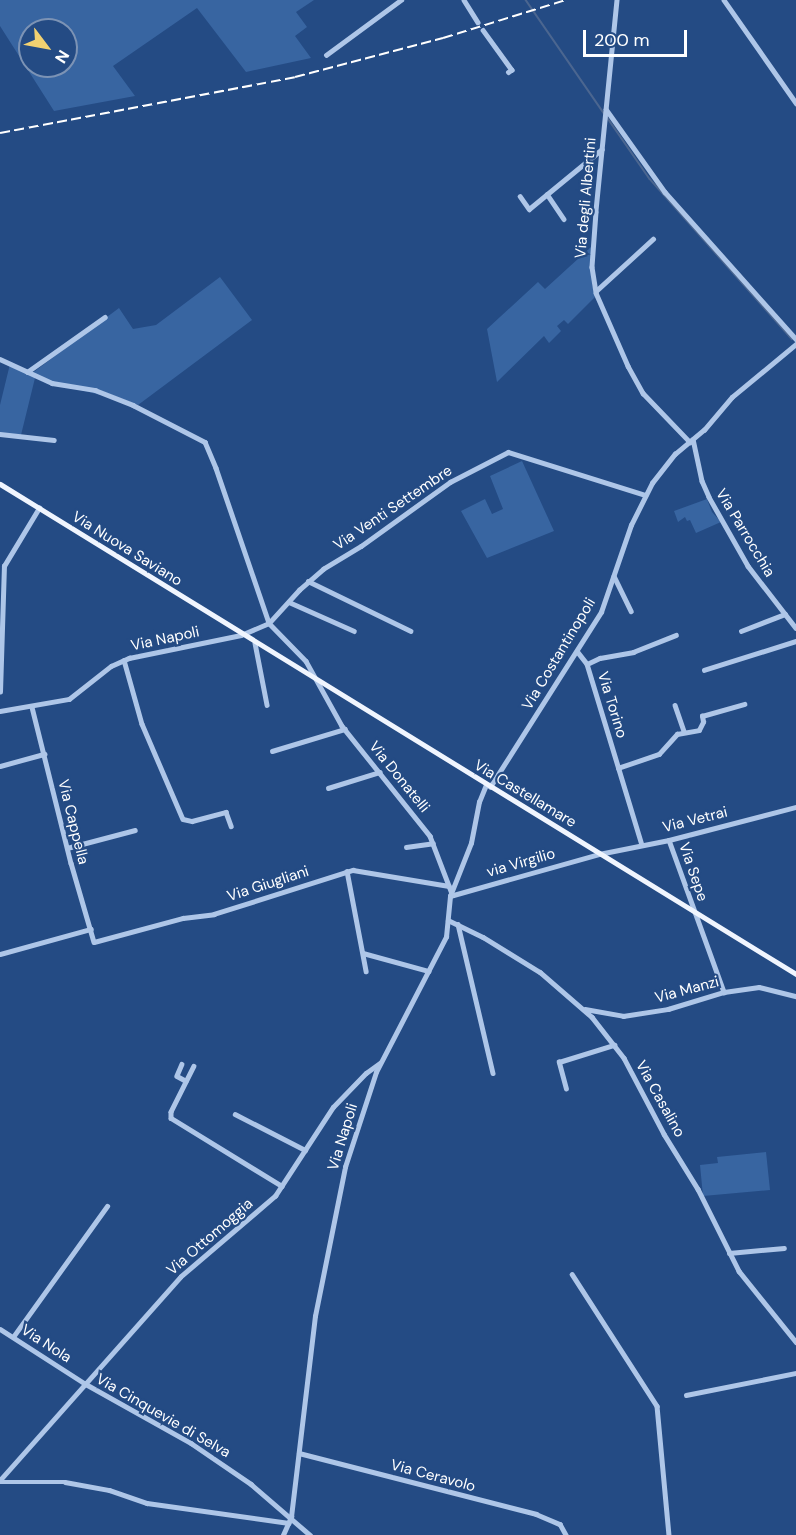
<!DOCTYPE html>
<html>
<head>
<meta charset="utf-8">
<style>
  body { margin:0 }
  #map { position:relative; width:796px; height:1535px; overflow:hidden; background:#244b84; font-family:"DM Sans",sans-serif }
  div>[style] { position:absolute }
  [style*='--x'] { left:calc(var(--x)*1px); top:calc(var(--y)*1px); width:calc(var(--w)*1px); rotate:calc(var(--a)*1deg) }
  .green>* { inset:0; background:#3865a1 }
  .stream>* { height:1.5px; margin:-0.75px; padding:0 0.75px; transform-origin:0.75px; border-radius:0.75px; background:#4b6690 }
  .minor>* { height:4.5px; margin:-2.25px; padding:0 2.25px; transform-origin:2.25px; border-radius:2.25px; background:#aec6e8 }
  .major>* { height:5px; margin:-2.5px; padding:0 2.5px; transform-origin:2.5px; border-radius:2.5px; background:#f0f5fe }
  .rail>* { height:1.5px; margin-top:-0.75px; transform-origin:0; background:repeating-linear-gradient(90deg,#fff 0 10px,transparent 0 14.5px) }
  span { translate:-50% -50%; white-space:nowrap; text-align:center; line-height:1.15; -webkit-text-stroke:4.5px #244b84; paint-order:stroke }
  .street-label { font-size:15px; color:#fff }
  .north { position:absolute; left:18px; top:18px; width:60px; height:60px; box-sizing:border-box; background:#244b84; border:2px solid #7c93b5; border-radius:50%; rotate:122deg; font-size:16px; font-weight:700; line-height:24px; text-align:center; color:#fff }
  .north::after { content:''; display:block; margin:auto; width:21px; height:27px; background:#f2d171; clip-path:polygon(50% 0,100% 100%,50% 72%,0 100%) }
  .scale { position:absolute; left:583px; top:30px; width:104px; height:27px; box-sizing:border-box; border:3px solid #fff; border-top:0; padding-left:8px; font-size:18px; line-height:21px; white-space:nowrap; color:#fff; -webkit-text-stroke:4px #244b84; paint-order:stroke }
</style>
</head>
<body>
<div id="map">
  <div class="green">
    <i style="clip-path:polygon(evenodd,0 0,314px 0,296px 12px,307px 27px,295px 36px,311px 58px,246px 72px,197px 8px,113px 66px,135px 96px,54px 111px,0 26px,0 0,30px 30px,66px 30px,66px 66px,30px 66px,30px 30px)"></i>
    <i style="clip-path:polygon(591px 247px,592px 283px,595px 297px,568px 324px,564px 320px,557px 326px,561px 331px,549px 343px,544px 336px,497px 382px,487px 329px,538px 282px,545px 289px)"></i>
    <i style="clip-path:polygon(220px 277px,252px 320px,138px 405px,102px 391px,100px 395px,35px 378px,21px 435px,0 433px,0 405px,10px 364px,31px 374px,119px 308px,133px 329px,156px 325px)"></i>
    <i style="clip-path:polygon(522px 461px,554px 531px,487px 558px,461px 511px,485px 499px,492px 514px,503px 509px,490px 476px)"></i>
    <i style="clip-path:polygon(707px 499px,712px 512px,721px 522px,696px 533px,690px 520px,687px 521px,685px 517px,678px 522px,674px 511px)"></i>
    <i style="clip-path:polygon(766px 1152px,770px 1190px,703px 1196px,700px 1165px,718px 1163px,717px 1157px)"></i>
  </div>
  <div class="stream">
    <i style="--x:526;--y:0;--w:137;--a:55.4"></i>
    <i style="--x:607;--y:117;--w:75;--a:55.3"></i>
    <i style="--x:650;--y:179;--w:214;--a:48.4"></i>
  </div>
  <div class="minor">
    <i style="--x:464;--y:0;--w:26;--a:58"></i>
    <i style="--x:617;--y:0;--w:213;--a:95.7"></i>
    <i style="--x:596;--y:212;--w:55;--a:94.2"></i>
    <i style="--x:592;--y:267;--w:26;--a:81"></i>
    <i style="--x:596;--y:293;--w:80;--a:66.3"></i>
    <i style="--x:628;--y:366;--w:31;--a:61"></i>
    <i style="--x:643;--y:393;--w:68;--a:46.2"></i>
    <i style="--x:724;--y:0;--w:126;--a:55"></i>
    <i style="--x:483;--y:30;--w:49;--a:54.1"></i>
    <i style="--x:512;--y:70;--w:4;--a:146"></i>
    <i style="--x:326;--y:55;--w:93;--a:-36.3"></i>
    <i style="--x:606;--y:109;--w:102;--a:54.6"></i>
    <i style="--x:665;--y:192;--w:197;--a:48.3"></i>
    <i style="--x:547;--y:194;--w:30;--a:56"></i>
    <i style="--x:520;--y:196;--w:16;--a:55"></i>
    <i style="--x:529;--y:209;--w:94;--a:-39.4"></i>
    <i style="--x:596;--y:291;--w:77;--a:-42.4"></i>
    <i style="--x:0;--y:359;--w:57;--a:24.8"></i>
    <i style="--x:52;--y:383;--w:44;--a:9.2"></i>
    <i style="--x:95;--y:390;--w:41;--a:21.5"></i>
    <i style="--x:133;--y:405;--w:81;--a:27.2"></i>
    <i style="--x:205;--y:442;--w:28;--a:67"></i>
    <i style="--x:216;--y:468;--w:164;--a:71.1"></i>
    <i style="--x:269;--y:623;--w:53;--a:45.8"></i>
    <i style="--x:306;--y:661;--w:74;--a:61"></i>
    <i style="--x:342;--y:726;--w:141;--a:51.3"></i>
    <i style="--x:430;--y:836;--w:59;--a:69.1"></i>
    <i style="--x:27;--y:372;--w:95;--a:-35.2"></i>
    <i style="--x:0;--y:434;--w:54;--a:6.3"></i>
    <i style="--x:693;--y:439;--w:43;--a:77.9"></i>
    <i style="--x:702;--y:481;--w:17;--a:66"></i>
    <i style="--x:709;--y:497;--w:79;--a:60.5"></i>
    <i style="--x:748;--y:566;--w:78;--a:52.3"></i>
    <i style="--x:614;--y:576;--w:39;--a:64"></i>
    <i style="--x:308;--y:581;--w:114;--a:25.9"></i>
    <i style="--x:289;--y:602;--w:71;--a:24"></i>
    <i style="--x:741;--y:631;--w:47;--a:-21.1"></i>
    <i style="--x:255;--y:643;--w:63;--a:79"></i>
    <i style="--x:577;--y:651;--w:16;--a:52"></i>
    <i style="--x:587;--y:664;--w:189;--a:73.1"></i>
    <i style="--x:124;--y:660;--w:66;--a:74.3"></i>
    <i style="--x:142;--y:724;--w:103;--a:66.7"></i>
    <i style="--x:183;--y:819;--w:9;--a:13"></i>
    <i style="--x:192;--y:821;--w:35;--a:-15"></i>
    <i style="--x:226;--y:812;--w:15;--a:70"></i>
    <i style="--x:587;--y:664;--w:14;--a:-25"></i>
    <i style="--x:600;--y:658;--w:34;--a:-10"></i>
    <i style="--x:633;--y:652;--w:46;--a:-21.6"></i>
    <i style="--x:704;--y:670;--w:96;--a:-17.5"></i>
    <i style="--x:0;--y:692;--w:126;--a:-88.2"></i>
    <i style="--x:4;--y:566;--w:68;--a:-58.9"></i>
    <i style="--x:675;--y:705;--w:28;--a:71"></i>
    <i style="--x:32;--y:707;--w:161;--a:76"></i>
    <i style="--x:71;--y:863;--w:82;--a:73.8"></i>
    <i style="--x:94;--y:942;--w:92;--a:-15.1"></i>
    <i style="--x:183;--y:918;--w:31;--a:-7"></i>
    <i style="--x:214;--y:914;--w:146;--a:-17.6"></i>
    <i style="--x:353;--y:870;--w:97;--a:9.5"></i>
    <i style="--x:0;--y:711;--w:70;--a:-9.9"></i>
    <i style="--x:69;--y:699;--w:53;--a:-38.2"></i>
    <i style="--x:111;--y:666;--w:20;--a:-24"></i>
    <i style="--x:129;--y:658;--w:114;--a:-11.6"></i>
    <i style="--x:241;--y:635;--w:30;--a:-23"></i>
    <i style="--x:269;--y:623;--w:45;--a:-47.7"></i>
    <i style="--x:299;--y:590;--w:32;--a:-41"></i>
    <i style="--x:323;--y:569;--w:44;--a:-31.2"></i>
    <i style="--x:361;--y:546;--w:110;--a:-35.7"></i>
    <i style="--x:450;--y:482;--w:65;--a:-27.3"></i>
    <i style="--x:508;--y:452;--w:144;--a:17.4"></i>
    <i style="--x:272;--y:751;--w:76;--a:-16.8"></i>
    <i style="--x:0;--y:766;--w:46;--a:-15.3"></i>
    <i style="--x:618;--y:768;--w:43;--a:-18.9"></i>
    <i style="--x:659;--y:754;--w:27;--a:-48"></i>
    <i style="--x:677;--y:734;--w:22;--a:-10"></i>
    <i style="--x:699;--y:730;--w:9;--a:-63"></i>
    <i style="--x:703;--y:722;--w:6;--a:-99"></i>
    <i style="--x:702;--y:716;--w:44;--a:-15.9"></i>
    <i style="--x:490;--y:787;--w:207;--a:-57.6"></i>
    <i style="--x:601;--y:612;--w:92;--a:-71"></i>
    <i style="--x:631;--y:525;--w:47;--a:-63.4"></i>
    <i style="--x:652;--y:483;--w:37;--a:-52"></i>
    <i style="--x:675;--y:454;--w:38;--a:-40"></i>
    <i style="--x:704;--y:430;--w:43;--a:-49.7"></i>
    <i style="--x:732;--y:397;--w:83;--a:-39.6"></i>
    <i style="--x:328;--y:788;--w:54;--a:-17.1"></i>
    <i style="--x:669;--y:840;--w:162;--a:70.1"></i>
    <i style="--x:406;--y:847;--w:27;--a:-8"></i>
    <i style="--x:67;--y:848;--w:70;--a:-14.8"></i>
    <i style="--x:347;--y:871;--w:102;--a:79.2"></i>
    <i style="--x:450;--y:896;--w:155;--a:-15.7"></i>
    <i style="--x:599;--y:854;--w:71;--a:-11.3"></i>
    <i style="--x:669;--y:840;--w:131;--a:-14.6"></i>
    <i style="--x:448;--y:920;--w:39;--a:26"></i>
    <i style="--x:483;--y:937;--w:67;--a:31.6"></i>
    <i style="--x:540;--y:972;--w:69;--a:40.9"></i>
    <i style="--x:592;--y:1017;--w:52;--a:52"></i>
    <i style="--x:624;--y:1058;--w:86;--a:62.2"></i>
    <i style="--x:664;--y:1134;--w:65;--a:58.3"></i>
    <i style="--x:698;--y:1189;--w:92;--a:63.4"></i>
    <i style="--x:739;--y:1271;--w:91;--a:51.2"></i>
    <i style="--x:458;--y:924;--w:153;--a:76.8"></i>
    <i style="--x:363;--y:953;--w:68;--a:15.3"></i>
    <i style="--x:0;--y:954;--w:94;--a:-15.4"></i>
    <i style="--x:585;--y:1009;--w:39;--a:10"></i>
    <i style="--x:623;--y:1016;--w:46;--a:-8.8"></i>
    <i style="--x:668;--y:1009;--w:59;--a:-16.9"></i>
    <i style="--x:724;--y:992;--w:35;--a:-8"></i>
    <i style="--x:759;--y:987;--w:38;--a:14"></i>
    <i style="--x:182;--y:1064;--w:13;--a:113"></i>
    <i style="--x:177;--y:1076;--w:10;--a:29"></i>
    <i style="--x:194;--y:1066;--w:51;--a:116.6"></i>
    <i style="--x:171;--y:1112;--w:6;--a:90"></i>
    <i style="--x:171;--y:1118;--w:130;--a:31.5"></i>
    <i style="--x:566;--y:1089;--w:28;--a:-105"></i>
    <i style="--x:559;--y:1062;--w:58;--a:-17.2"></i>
    <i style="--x:235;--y:1114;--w:79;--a:27.2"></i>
    <i style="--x:729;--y:1253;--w:55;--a:-5.2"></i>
    <i style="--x:572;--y:1274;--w:157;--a:57.2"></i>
    <i style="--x:657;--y:1406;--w:130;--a:84.7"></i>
    <i style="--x:0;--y:1329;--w:100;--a:32.7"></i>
    <i style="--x:84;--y:1383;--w:123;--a:29.3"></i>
    <i style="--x:191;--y:1443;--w:73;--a:34.3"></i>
    <i style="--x:251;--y:1484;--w:78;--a:40.8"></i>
    <i style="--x:13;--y:1337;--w:161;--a:-54.3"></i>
    <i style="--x:686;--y:1395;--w:112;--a:-11.3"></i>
    <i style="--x:299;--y:1453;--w:245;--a:14.4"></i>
    <i style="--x:536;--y:1514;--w:26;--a:23"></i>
    <i style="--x:560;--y:1524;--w:13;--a:61"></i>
    <i style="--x:0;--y:1480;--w:271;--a:-48.4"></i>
    <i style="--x:180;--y:1277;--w:125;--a:-40.5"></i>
    <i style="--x:275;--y:1196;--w:106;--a:-56.9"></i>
    <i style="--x:333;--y:1107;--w:47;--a:-45.9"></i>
    <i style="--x:366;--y:1073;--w:17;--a:-36"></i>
    <i style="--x:0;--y:1482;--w:65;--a:0"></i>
    <i style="--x:65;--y:1482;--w:45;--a:10.3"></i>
    <i style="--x:109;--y:1490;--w:40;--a:18.9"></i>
    <i style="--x:147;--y:1503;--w:143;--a:8"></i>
    <i style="--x:283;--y:1535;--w:20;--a:-66"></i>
    <i style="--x:291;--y:1517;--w:202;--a:-83.2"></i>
    <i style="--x:315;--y:1316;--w:152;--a:-78.6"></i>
    <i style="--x:345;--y:1167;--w:100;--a:-71.9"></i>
    <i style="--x:376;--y:1072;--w:152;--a:-62.6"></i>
    <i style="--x:446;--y:937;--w:41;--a:-84.4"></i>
    <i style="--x:450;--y:896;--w:57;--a:-68.4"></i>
    <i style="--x:471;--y:843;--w:42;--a:-79"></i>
    <i style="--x:479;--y:802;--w:18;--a:-68"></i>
  </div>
  <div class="major">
    <i style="--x:0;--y:484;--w:935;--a:31.62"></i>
  </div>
  <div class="rail">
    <i style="--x:0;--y:133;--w:300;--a:-10.7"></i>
    <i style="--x:295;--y:77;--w:153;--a:-14.8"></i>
    <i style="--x:443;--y:38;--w:129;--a:-17.2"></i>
  </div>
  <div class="street-label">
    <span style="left:586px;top:198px;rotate:-85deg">Via degli Albertini</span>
    <span style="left:393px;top:508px;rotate:-34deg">Via Venti Settembre</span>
    <span style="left:745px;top:533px;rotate:59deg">Via Parrocchia</span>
    <span style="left:127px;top:549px;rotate:32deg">Via Nuova Saviano</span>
    <span style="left:165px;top:639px;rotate:-12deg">Via Napoli</span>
    <span style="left:559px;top:654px;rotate:-59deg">Via Costantinopoli</span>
    <span style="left:612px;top:705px;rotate:73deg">Via Torino</span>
    <span style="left:399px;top:777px;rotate:51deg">Via Donatelli</span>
    <span style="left:525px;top:794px;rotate:31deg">Via Castellamare</span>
    <span style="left:695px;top:820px;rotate:-14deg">Via Vetrai</span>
    <span style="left:73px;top:822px;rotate:76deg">Via Cappella</span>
    <span style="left:521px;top:863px;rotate:-16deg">via Virgilio</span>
    <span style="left:693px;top:872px;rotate:71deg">Via Sepe</span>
    <span style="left:268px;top:884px;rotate:-18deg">Via Giugliani</span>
    <span style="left:687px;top:990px;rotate:-15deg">Via Manzi</span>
    <span style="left:660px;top:1099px;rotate:61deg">Via Casalino</span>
    <span style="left:343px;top:1137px;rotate:-73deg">Via Napoli</span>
    <span style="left:210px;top:1237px;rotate:-41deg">Via Ottomoggia</span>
    <span style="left:46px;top:1344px;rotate:33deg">Via Nola</span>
    <span style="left:163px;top:1416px;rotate:30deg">Via Cinquevie di Selva</span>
    <span style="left:433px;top:1476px;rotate:15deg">Via Ceravolo</span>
  </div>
  <div class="north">N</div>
  <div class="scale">200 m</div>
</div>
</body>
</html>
